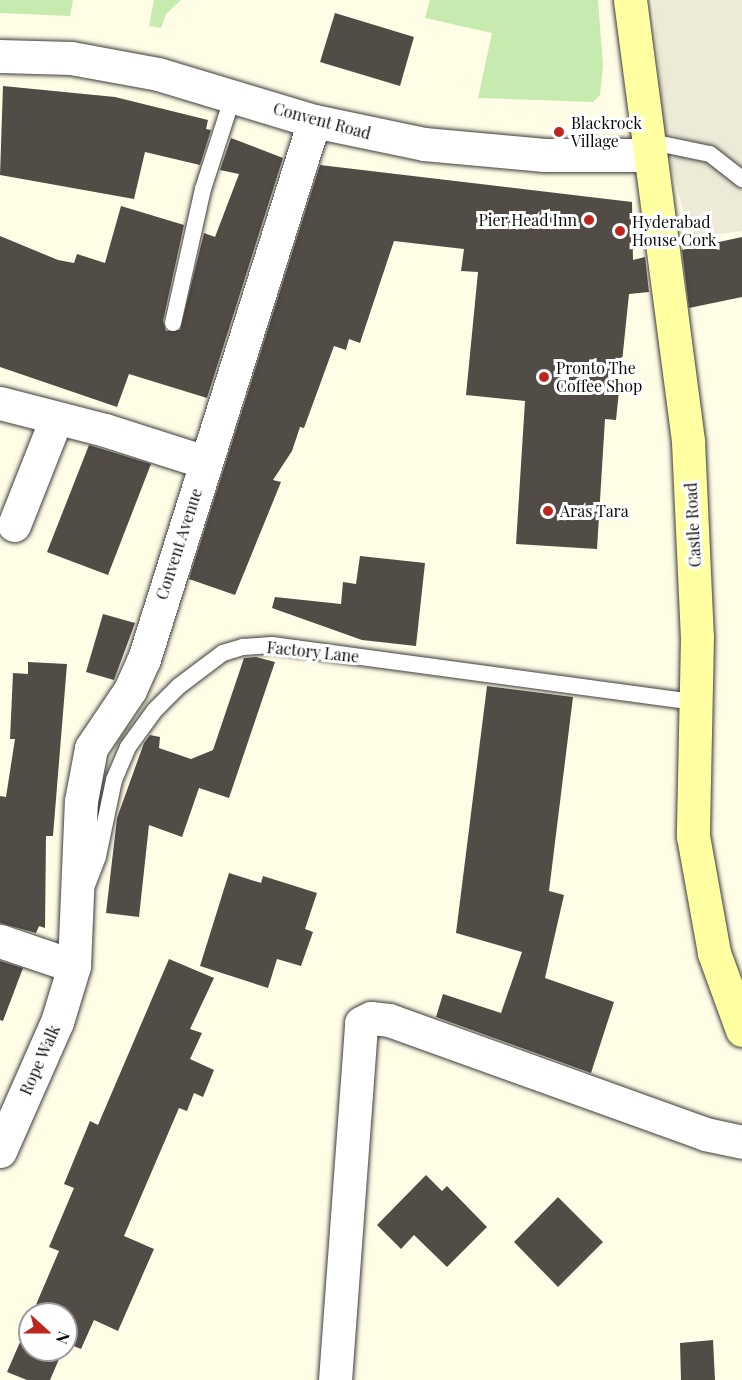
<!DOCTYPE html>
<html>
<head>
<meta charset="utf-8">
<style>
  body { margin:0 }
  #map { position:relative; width:742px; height:1380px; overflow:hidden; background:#fffde6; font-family:"Playfair Display",serif }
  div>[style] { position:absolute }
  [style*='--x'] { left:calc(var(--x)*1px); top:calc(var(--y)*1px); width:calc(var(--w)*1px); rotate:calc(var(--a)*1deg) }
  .green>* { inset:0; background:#c7eaaf }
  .plaza>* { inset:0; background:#edead7 }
  .building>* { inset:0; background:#524c46 }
  .roads { filter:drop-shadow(0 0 2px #3d3d3d) drop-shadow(0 0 2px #3d3d3d) }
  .lane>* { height:16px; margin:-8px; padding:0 8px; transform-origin:8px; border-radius:8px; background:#fff }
  .street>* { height:33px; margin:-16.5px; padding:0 16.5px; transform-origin:16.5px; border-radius:16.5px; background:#fff }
  .secondary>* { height:33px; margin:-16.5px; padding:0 16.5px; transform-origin:16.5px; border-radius:16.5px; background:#ffffa1 }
  .dots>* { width:16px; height:16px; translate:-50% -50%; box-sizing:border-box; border:3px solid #fff; border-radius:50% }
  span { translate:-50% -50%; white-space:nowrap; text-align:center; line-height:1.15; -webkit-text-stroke:6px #fff; paint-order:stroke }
  .street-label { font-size:16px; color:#0a0a0a }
  .poi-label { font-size:16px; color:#0a0a0a }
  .left { translate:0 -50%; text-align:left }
  .right { translate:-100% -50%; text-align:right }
  .north { position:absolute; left:18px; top:1302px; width:60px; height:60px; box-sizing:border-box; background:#fff; border:2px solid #9d9d9d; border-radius:50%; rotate:111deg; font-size:16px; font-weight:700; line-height:24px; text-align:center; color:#0a0a0a }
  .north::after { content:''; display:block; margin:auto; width:21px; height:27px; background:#be271d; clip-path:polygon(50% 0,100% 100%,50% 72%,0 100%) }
</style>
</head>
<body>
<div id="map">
  <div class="green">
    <i style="clip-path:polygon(0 0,73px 0,70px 16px,0 13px)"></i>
    <i style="clip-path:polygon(154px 0,181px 0,166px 14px,161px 28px,149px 26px)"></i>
    <i style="clip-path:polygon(430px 0,598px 0,603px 66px,600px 95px,593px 102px,478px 98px,492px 33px,425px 18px)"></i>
  </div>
  <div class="plaza">
    <i style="clip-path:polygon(653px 0,742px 0,742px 169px,711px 147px,664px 132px)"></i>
    <i style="clip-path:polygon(675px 153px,715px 166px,742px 189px,742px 231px,690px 238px,671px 163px)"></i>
  </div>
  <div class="building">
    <i style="clip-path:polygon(335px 13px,414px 37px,400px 86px,320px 62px)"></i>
    <i style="clip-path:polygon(3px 86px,115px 97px,208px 120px,206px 129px,211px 130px,200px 165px,145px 152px,134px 199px,0 175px)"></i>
    <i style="clip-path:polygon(231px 138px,283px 158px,207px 398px,129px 374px,117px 407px,0 367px,0 236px,58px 260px,74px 263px,77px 254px,105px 263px,121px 206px,184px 225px,163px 321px,166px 331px,180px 330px,204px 233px,215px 237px,239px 174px,220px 170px)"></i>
    <i style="clip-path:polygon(320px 165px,632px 202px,633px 260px,645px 257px,649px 292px,629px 294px,616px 420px,605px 419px,597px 549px,516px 544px,525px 401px,466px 395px,478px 272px,461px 271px,464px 249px,394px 241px,360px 343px,349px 339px,346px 350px,334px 346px,304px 428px,300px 427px,292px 451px,273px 480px,281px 482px,235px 595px,189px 579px)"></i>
    <i style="clip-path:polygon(742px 237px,742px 297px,689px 308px,682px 250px)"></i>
    <i style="clip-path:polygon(89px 445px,151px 464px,108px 575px,47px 552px)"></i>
    <i style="clip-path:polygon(360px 556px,425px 563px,416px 646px,362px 640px,272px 608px,275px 597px,341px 604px,343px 582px,356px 584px)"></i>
    <i style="clip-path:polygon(103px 614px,135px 623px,114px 680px,86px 672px)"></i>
    <i style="clip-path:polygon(256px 657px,275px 662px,229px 798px,199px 788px,182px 837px,149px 825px,139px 917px,106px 913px,117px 818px,144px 743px,150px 735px,160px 737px,159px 748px,191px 759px,213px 750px,244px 658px)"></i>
    <i style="clip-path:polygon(28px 662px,67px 664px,53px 836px,46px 836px,45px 928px,39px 926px,36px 933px,0 923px,0 796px,6px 797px,15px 739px,10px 739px,13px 673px,28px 674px)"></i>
    <i style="clip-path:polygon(487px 686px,573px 697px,549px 891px,564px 895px,545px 978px,614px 1002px,591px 1073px,436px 1017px,443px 994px,501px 1013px,522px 952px,456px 933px)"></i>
    <i style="clip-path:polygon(229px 873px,261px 883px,263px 876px,317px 893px,305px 929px,313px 932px,301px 966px,277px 959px,268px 988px,200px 966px)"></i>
    <i style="clip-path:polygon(169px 959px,214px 978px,190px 1029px,202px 1033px,190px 1059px,214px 1070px,203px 1097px,194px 1093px,187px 1111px,179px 1108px,124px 1236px,154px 1249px,118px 1331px,94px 1320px,81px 1349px,66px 1343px,66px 1314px,32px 1314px,59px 1251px,49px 1247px,74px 1188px,64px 1184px,90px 1121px,98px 1125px)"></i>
    <i style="clip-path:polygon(0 961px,23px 968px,3px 1021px,0 1020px)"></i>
    <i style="clip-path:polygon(426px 1175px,442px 1191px,447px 1186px,487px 1227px,447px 1267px,414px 1235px,401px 1249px,377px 1225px)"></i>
    <i style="clip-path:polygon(558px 1197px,603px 1242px,558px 1287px,514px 1242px)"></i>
    <i style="clip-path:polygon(30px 1319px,30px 1350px,63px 1350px,50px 1380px,27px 1380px,7px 1372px)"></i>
    <i style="clip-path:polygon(713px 1340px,715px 1380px,681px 1380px,680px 1343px)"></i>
  </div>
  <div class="roads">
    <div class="lane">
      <i style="--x:647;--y:141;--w:64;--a:11.7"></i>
      <i style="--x:710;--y:154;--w:41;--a:38"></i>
      <i style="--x:173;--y:323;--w:137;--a:-77.4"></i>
      <i style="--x:203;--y:189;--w:98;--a:-72.1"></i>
      <i style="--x:86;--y:888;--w:34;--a:-69"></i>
      <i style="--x:98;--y:856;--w:78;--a:-78.1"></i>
      <i style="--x:114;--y:780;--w:36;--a:-67"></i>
      <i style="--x:128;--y:747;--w:46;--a:-53.9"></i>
      <i style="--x:155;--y:710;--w:34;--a:-45"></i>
      <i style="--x:179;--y:686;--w:55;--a:-36.9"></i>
      <i style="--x:223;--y:653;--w:21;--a:-17"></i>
      <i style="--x:243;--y:647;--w:29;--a:-4"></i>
      <i style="--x:272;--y:645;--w:428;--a:7.7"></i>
    </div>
    <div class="street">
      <i style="--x:0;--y:56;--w:71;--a:1.6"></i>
      <i style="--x:71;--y:58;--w:88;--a:10.4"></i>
      <i style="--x:158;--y:74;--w:163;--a:16.8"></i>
      <i style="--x:314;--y:121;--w:112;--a:11.8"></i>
      <i style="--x:424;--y:144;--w:121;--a:5.2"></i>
      <i style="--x:544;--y:155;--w:104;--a:0"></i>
      <i style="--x:0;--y:403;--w:108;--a:14.4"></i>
      <i style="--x:105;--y:430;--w:105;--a:17.7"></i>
      <i style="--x:14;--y:525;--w:114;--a:-68.4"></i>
      <i style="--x:0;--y:941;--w:78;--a:18.7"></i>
      <i style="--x:0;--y:1151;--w:141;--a:-66.2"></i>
      <i style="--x:57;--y:1022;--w:59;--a:-73.1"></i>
      <i style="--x:74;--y:966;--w:165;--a:-87.6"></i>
      <i style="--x:81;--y:801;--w:54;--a:-79.3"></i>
      <i style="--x:91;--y:748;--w:70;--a:-56.1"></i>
      <i style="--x:130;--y:690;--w:34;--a:-66"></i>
      <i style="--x:144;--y:659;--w:564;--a:-72.46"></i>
      <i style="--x:335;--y:1380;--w:358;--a:-85.8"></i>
      <i style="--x:361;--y:1023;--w:11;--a:-27"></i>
      <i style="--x:371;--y:1018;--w:18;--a:6"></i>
      <i style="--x:389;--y:1020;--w:336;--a:19.8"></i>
      <i style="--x:705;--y:1134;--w:38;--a:12"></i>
    </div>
    <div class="secondary">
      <i style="--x:630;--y:0;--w:445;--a:82.5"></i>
      <i style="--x:688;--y:441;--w:196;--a:87.4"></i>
      <i style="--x:697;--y:637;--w:199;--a:91.2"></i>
      <i style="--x:693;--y:836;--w:119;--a:79.8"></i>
      <i style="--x:714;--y:953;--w:82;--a:70"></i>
    </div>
  </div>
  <div class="dots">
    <i style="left:559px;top:132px;background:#be271d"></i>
    <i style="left:589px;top:220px;background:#be271d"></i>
    <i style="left:620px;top:231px;background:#be271d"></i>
    <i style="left:544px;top:377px;background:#be271d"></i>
    <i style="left:548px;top:511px;background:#be271d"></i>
  </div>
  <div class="street-label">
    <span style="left:322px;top:121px;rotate:15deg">Convent Road</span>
    <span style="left:693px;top:525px;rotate:-93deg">Castle Road</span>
    <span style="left:179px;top:544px;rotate:-72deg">Convent Avenue</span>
    <span style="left:313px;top:652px;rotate:6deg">Factory Lane</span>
    <span style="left:40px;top:1060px;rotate:-66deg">Rope Walk</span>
  </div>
  <div class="poi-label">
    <span class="left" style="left:571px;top:132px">Blackrock<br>Village</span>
    <span class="right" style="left:577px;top:220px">Pier Head Inn</span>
    <span class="left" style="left:632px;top:231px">Hyderabad<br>House Cork</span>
    <span class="left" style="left:556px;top:377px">Pronto The<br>Coffee Shop</span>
    <span class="left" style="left:560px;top:511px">Aras Tara</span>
  </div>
  <div class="north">N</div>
</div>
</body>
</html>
